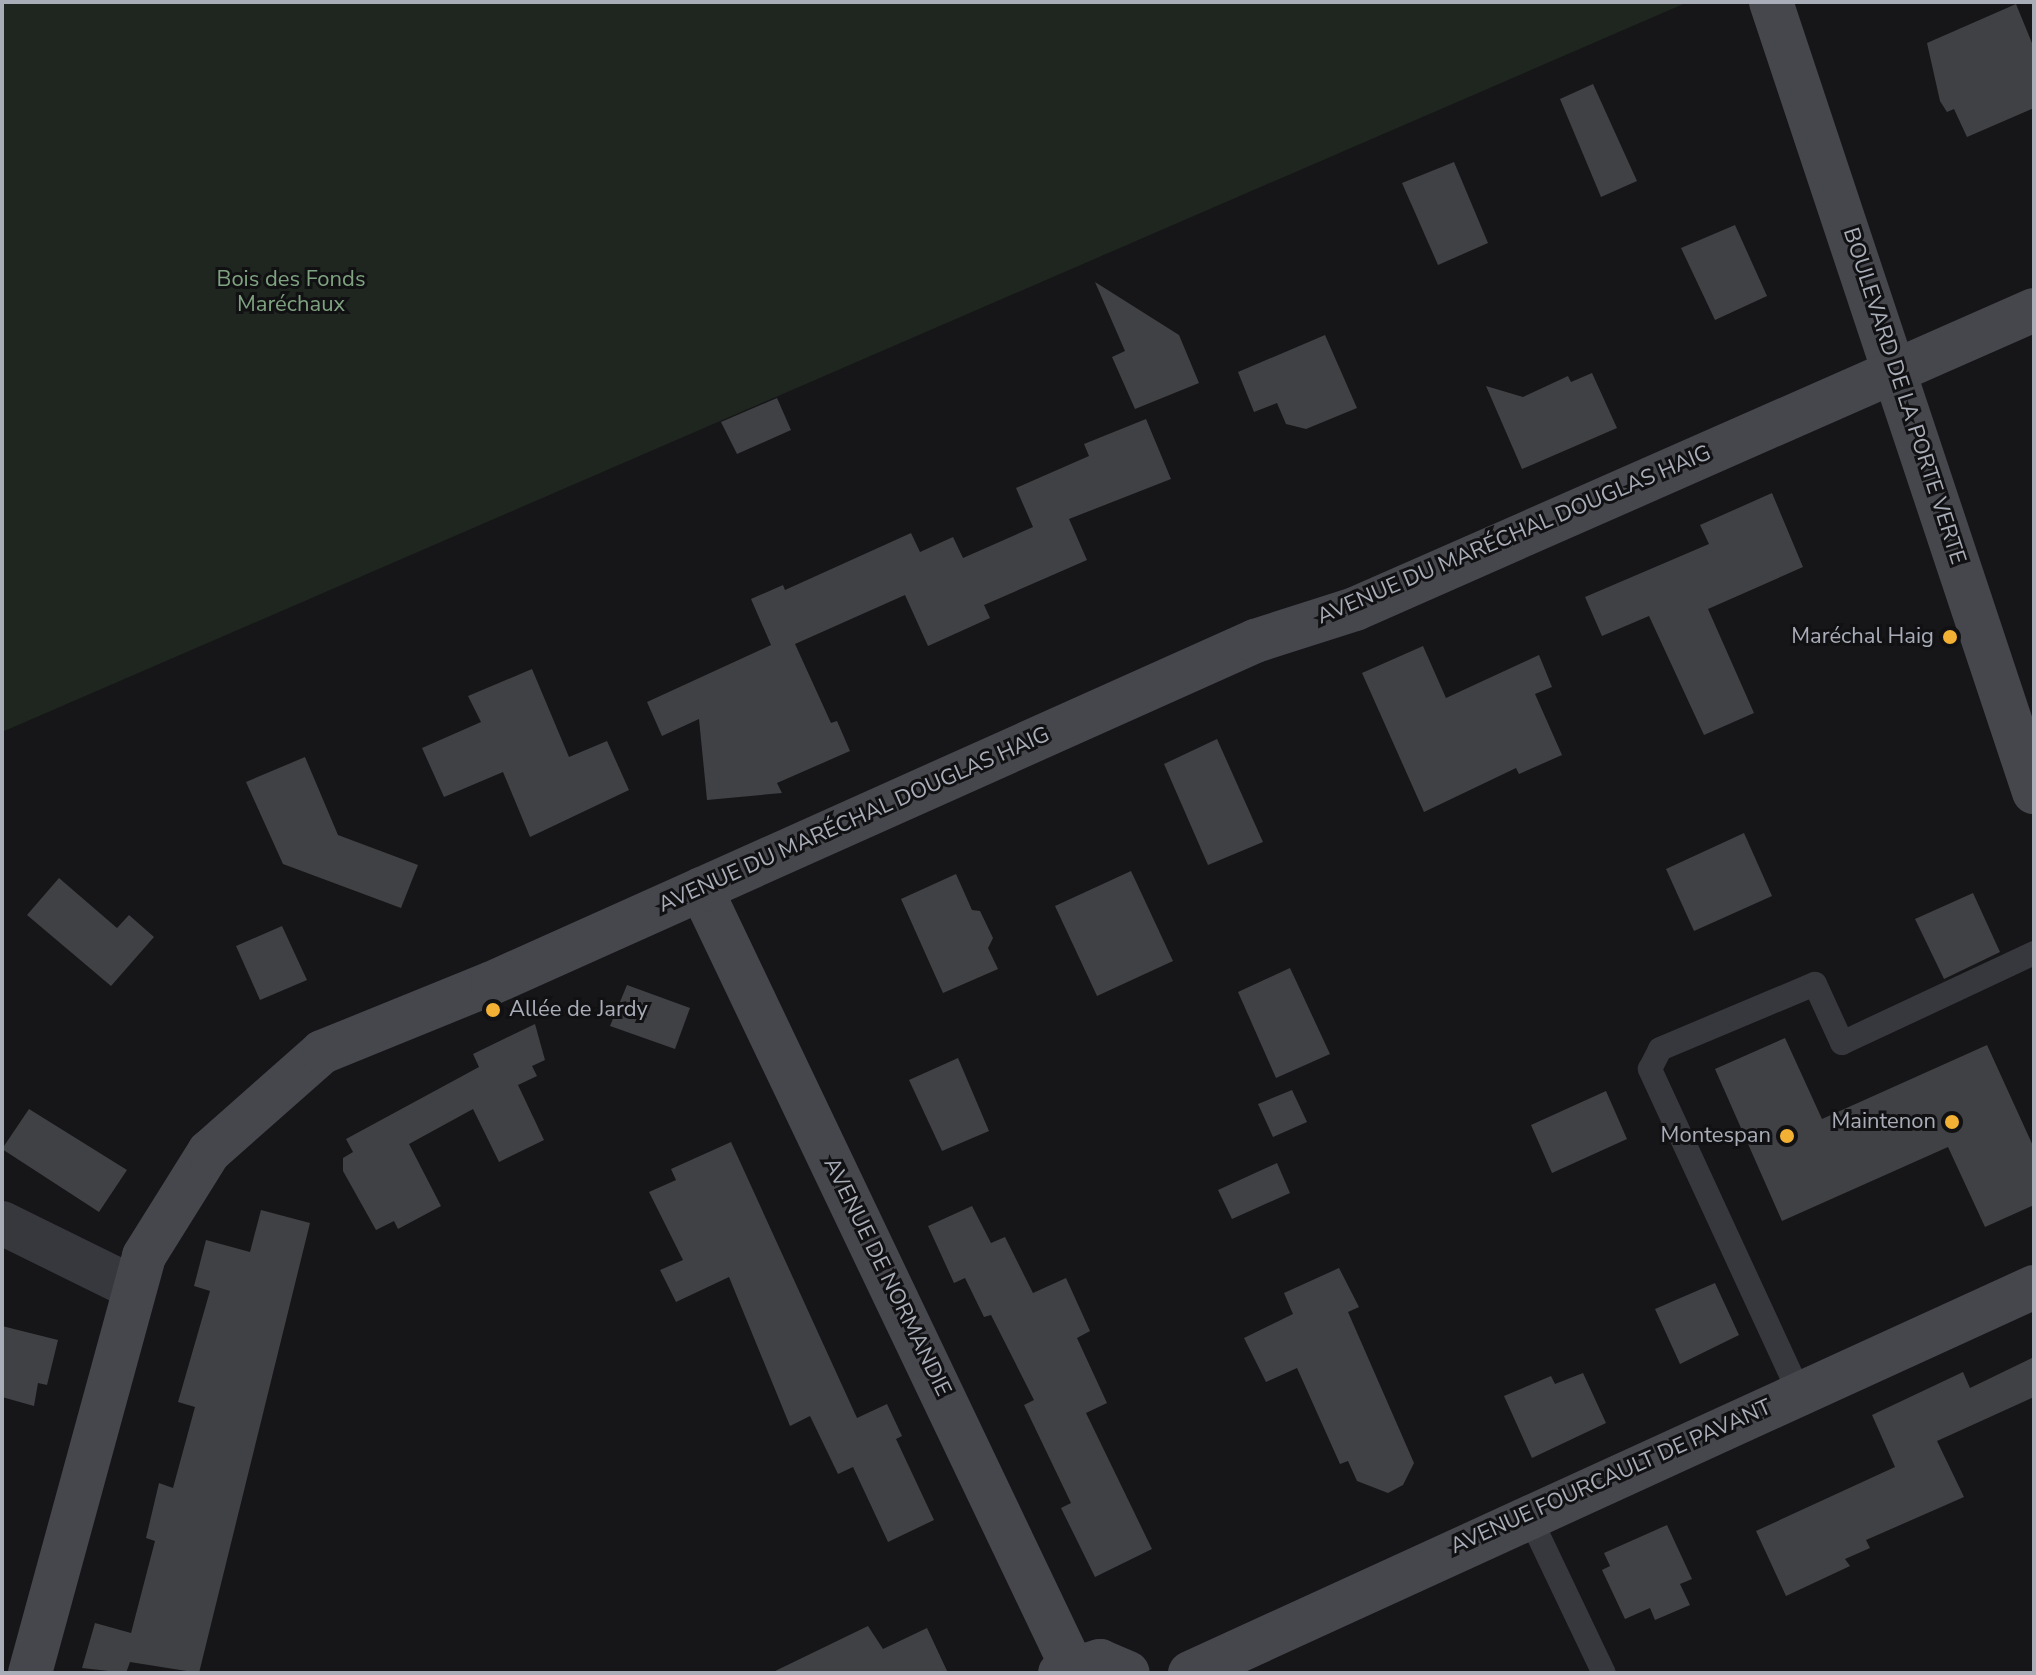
<!DOCTYPE html>
<html>
<head>
<meta charset="utf-8">
<style>
  body { margin:0 }
  #map { position:relative; width:2036px; height:1675px; overflow:hidden; background:#161618; font-family:"Nunito Sans",sans-serif }
  div>[style] { position:absolute }
  [style*='--x'] { left:calc(var(--x)*1px); top:calc(var(--y)*1px); width:calc(var(--w)*1px); rotate:calc(var(--a)*1deg) }
  .green>* { inset:0; background:#1e261f }
  .building>* { inset:0; background:#404145 }
  .lane>* { height:24px; margin:-12px; padding:0 12px; transform-origin:12px; border-radius:12px; background:#37383d }
  .street>* { height:44px; margin:-22px; padding:0 22px; transform-origin:22px; border-radius:22px; background:#37383d }
  .secondary>* { height:44px; margin:-22px; padding:0 22px; transform-origin:22px; border-radius:22px; background:#45474d }
  .dots>* { width:22px; height:22px; translate:-50% -50%; box-sizing:border-box; border:4px solid #111113; border-radius:50% }
  span { translate:-50% -50%; white-space:nowrap; text-align:center; line-height:1.15; -webkit-text-stroke:6px #111113; paint-order:stroke }
  .park-label { font-size:22px; color:#7fa381 }
  .street-label { font-size:22px; color:#a8adb8 }
  .poi-label { font-size:22px; color:#a8adb8 }
  .right { translate:-100% -50%; text-align:right }
  .left { translate:0 -50%; text-align:left }
  .frame { position:absolute; inset:0; border:4px solid #a8adb8; pointer-events:none }
</style>
</head>
<body>
<div id="map">
  <div class="green">
    <i style="clip-path:polygon(2px 2px,1688px 2px,2px 732px)"></i>
  </div>
  <div class="building">
    <i style="clip-path:polygon(2016px 4px,2034px 48px,2034px 108px,1967px 137px,1954px 109px,1947px 112px,1940px 101px,1927px 43px)"></i>
    <i style="clip-path:polygon(1593px 84px,1637px 181px,1601px 197px,1560px 99px)"></i>
    <i style="clip-path:polygon(1454px 162px,1488px 243px,1438px 265px,1402px 183px)"></i>
    <i style="clip-path:polygon(1735px 225px,1767px 296px,1715px 320px,1681px 248px)"></i>
    <i style="clip-path:polygon(1095px 282px,1179px 335px,1199px 383px,1135px 409px,1112px 357px,1125px 351px)"></i>
    <i style="clip-path:polygon(1325px 335px,1357px 408px,1306px 429px,1286px 424px,1277px 403px,1254px 412px,1238px 372px)"></i>
    <i style="clip-path:polygon(1592px 373px,1617px 428px,1522px 469px,1486px 386px,1523px 397px,1568px 376px,1571px 382px)"></i>
    <i style="clip-path:polygon(777px 398px,791px 430px,737px 454px,721px 422px)"></i>
    <i style="clip-path:polygon(1146px 419px,1171px 479px,1069px 519px,1087px 560px,984px 605px,990px 618px,928px 646px,905px 595px,795px 644px,831px 723px,837px 721px,850px 751px,777px 783px,782px 793px,707px 800px,699px 719px,662px 736px,647px 702px,771px 645px,751px 599px,783px 585px,785px 590px,911px 533px,920px 552px,953px 537px,963px 558px,1033px 527px,1016px 488px,1089px 456px,1084px 444px)"></i>
    <i style="clip-path:polygon(1772px 493px,1803px 567px,1708px 609px,1754px 713px,1704px 735px,1649px 616px,1602px 636px,1585px 597px,1709px 544px,1700px 525px)"></i>
    <i style="clip-path:polygon(1423px 646px,1446px 698px,1539px 655px,1552px 687px,1535px 694px,1562px 755px,1519px 774px,1516px 768px,1424px 812px,1362px 673px)"></i>
    <i style="clip-path:polygon(532px 669px,569px 757px,607px 741px,629px 790px,530px 837px,503px 772px,444px 797px,422px 748px,481px 722px,468px 696px)"></i>
    <i style="clip-path:polygon(1217px 739px,1263px 842px,1208px 865px,1164px 764px)"></i>
    <i style="clip-path:polygon(305px 757px,338px 835px,418px 865px,401px 908px,283px 864px,246px 782px)"></i>
    <i style="clip-path:polygon(1744px 833px,1772px 896px,1694px 931px,1666px 869px)"></i>
    <i style="clip-path:polygon(1131px 871px,1173px 961px,1097px 996px,1055px 906px)"></i>
    <i style="clip-path:polygon(956px 874px,972px 910px,980px 911px,993px 938px,988px 948px,998px 969px,943px 993px,901px 899px)"></i>
    <i style="clip-path:polygon(59px 878px,117px 928px,129px 915px,154px 937px,111px 986px,27px 915px)"></i>
    <i style="clip-path:polygon(1973px 893px,2000px 952px,1944px 979px,1915px 919px)"></i>
    <i style="clip-path:polygon(282px 926px,307px 980px,260px 1000px,236px 946px)"></i>
    <i style="clip-path:polygon(1290px 968px,1330px 1054px,1276px 1078px,1238px 992px)"></i>
    <i style="clip-path:polygon(627px 985px,690px 1008px,675px 1049px,610px 1026px)"></i>
    <i style="clip-path:polygon(535px 1024px,545px 1060px,532px 1066px,537px 1076px,518px 1085px,544px 1140px,499px 1162px,473px 1109px,409px 1144px,441px 1206px,398px 1229px,394px 1221px,376px 1230px,343px 1171px,343px 1158px,353px 1152px,346px 1139px,479px 1067px,473px 1054px)"></i>
    <i style="clip-path:polygon(1785px 1038px,1822px 1119px,1987px 1045px,2034px 1148px,2034px 1205px,1985px 1227px,1948px 1147px,1782px 1221px,1715px 1069px)"></i>
    <i style="clip-path:polygon(958px 1058px,989px 1131px,942px 1151px,909px 1080px)"></i>
    <i style="clip-path:polygon(1292px 1090px,1307px 1122px,1273px 1137px,1258px 1104px)"></i>
    <i style="clip-path:polygon(1606px 1091px,1627px 1139px,1552px 1173px,1531px 1125px)"></i>
    <i style="clip-path:polygon(29px 1109px,127px 1170px,99px 1212px,2px 1149px)"></i>
    <i style="clip-path:polygon(731px 1142px,857px 1418px,887px 1404px,902px 1436px,896px 1439px,934px 1520px,888px 1542px,853px 1467px,838px 1474px,810px 1416px,790px 1426px,729px 1277px,676px 1302px,660px 1270px,683px 1260px,649px 1192px,676px 1180px,671px 1169px)"></i>
    <i style="clip-path:polygon(1277px 1163px,1290px 1193px,1232px 1219px,1218px 1190px)"></i>
    <i style="clip-path:polygon(972px 1206px,991px 1243px,1005px 1237px,1033px 1293px,1066px 1278px,1090px 1331px,1077px 1338px,1107px 1403px,1086px 1413px,1152px 1549px,1095px 1577px,1061px 1508px,1071px 1503px,1024px 1405px,1034px 1400px,991px 1315px,984px 1317px,965px 1278px,954px 1283px,928px 1226px)"></i>
    <i style="clip-path:polygon(261px 1210px,310px 1223px,199px 1673px,130px 1662px,126px 1673px,82px 1668px,95px 1623px,131px 1633px,155px 1541px,146px 1538px,159px 1483px,173px 1488px,195px 1407px,178px 1402px,210px 1291px,194px 1286px,206px 1240px,250px 1252px)"></i>
    <i style="clip-path:polygon(1339px 1268px,1359px 1307px,1348px 1312px,1414px 1463px,1403px 1485px,1388px 1493px,1357px 1481px,1348px 1461px,1340px 1464px,1297px 1368px,1266px 1382px,1244px 1338px,1293px 1314px,1284px 1293px)"></i>
    <i style="clip-path:polygon(1715px 1283px,1739px 1335px,1680px 1364px,1655px 1309px)"></i>
    <i style="clip-path:polygon(2px 1326px,58px 1340px,47px 1385px,38px 1383px,34px 1406px,2px 1397px)"></i>
    <i style="clip-path:polygon(2034px 1357px,2034px 1397px,1937px 1441px,1964px 1497px,1866px 1540px,1870px 1548px,1845px 1559px,1850px 1566px,1786px 1596px,1756px 1531px,1895px 1467px,1872px 1415px,1963px 1372px,1970px 1388px)"></i>
    <i style="clip-path:polygon(1583px 1373px,1606px 1423px,1532px 1458px,1504px 1396px,1551px 1376px,1555px 1384px)"></i>
    <i style="clip-path:polygon(1667px 1525px,1692px 1579px,1680px 1584px,1690px 1605px,1655px 1620px,1650px 1608px,1625px 1619px,1602px 1570px,1610px 1566px,1604px 1553px)"></i>
    <i style="clip-path:polygon(868px 1626px,883px 1649px,927px 1628px,948px 1673px,771px 1673px)"></i>
  </div>
  <div class="lane">
    <i style="--x:1799;--y:1392;--w:356;--a:-114.8"></i>
    <i style="--x:1650;--y:1069;--w:22;--a:-63"></i>
    <i style="--x:1660;--y:1049;--w:168;--a:-22.8"></i>
    <i style="--x:1815;--y:984;--w:65;--a:65.4"></i>
    <i style="--x:1842;--y:1043;--w:212;--a:-25.1"></i>
    <i style="--x:1528;--y:1514;--w:176;--a:64.5"></i>
  </div>
  <div class="street">
    <i style="--x:2;--y:1223;--w:147;--a:26.2"></i>
  </div>
  <div class="secondary">
    <i style="--x:1771;--y:2;--w:833;--a:71.59"></i>
    <i style="--x:701;--y:889;--w:860;--a:64.51"></i>
    <i style="--x:30;--y:1673;--w:432;--a:-74.7"></i>
    <i style="--x:144;--y:1256;--w:123;--a:-58"></i>
    <i style="--x:209;--y:1152;--w:151;--a:-41.5"></i>
    <i style="--x:322;--y:1052;--w:183;--a:-22.1"></i>
    <i style="--x:492;--y:983;--w:836;--a:-24.14"></i>
    <i style="--x:1255;--y:641;--w:105;--a:-17.7"></i>
    <i style="--x:1355;--y:609;--w:742;--a:-23.77"></i>
    <i style="--x:1060;--y:1673;--w:42;--a:-16.7"></i>
    <i style="--x:1100;--y:1661;--w:30;--a:23"></i>
    <i style="--x:1190;--y:1673;--w:928;--a:-24.58"></i>
  </div>
  <div class="dots">
    <i style="left:1950px;top:637px;background:#f2b134"></i>
    <i style="left:493px;top:1010px;background:#f2b134"></i>
    <i style="left:1952px;top:1122px;background:#f2b134"></i>
    <i style="left:1787px;top:1136px;background:#f2b134"></i>
  </div>
  <div class="park-label">
    <span style="left:291px;top:292px">Bois des Fonds<br>Maréchaux</span>
  </div>
  <div class="street-label">
    <span style="left:1904px;top:396px;rotate:72deg">BOULEVARD DE LA PORTE VERTE</span>
    <span style="left:1514px;top:535px;rotate:-23deg">AVENUE DU MARÉCHAL DOUGLAS HAIG</span>
    <span style="left:854px;top:820px;rotate:-24deg">AVENUE DU MARÉCHAL DOUGLAS HAIG</span>
    <span style="left:887px;top:1277px;rotate:64deg">AVENUE DE NORMANDIE</span>
    <span style="left:1611px;top:1477px;rotate:-24deg">AVENUE FOURCAULT DE PAVANT</span>
  </div>
  <div class="poi-label">
    <span class="right" style="left:1934px;top:637px">Maréchal Haig</span>
    <span class="left" style="left:509px;top:1010px">Allée de Jardy</span>
    <span class="right" style="left:1936px;top:1122px">Maintenon</span>
    <span class="right" style="left:1771px;top:1136px">Montespan</span>
  </div>
  <div class="frame"></div>
</div>
</body>
</html>
